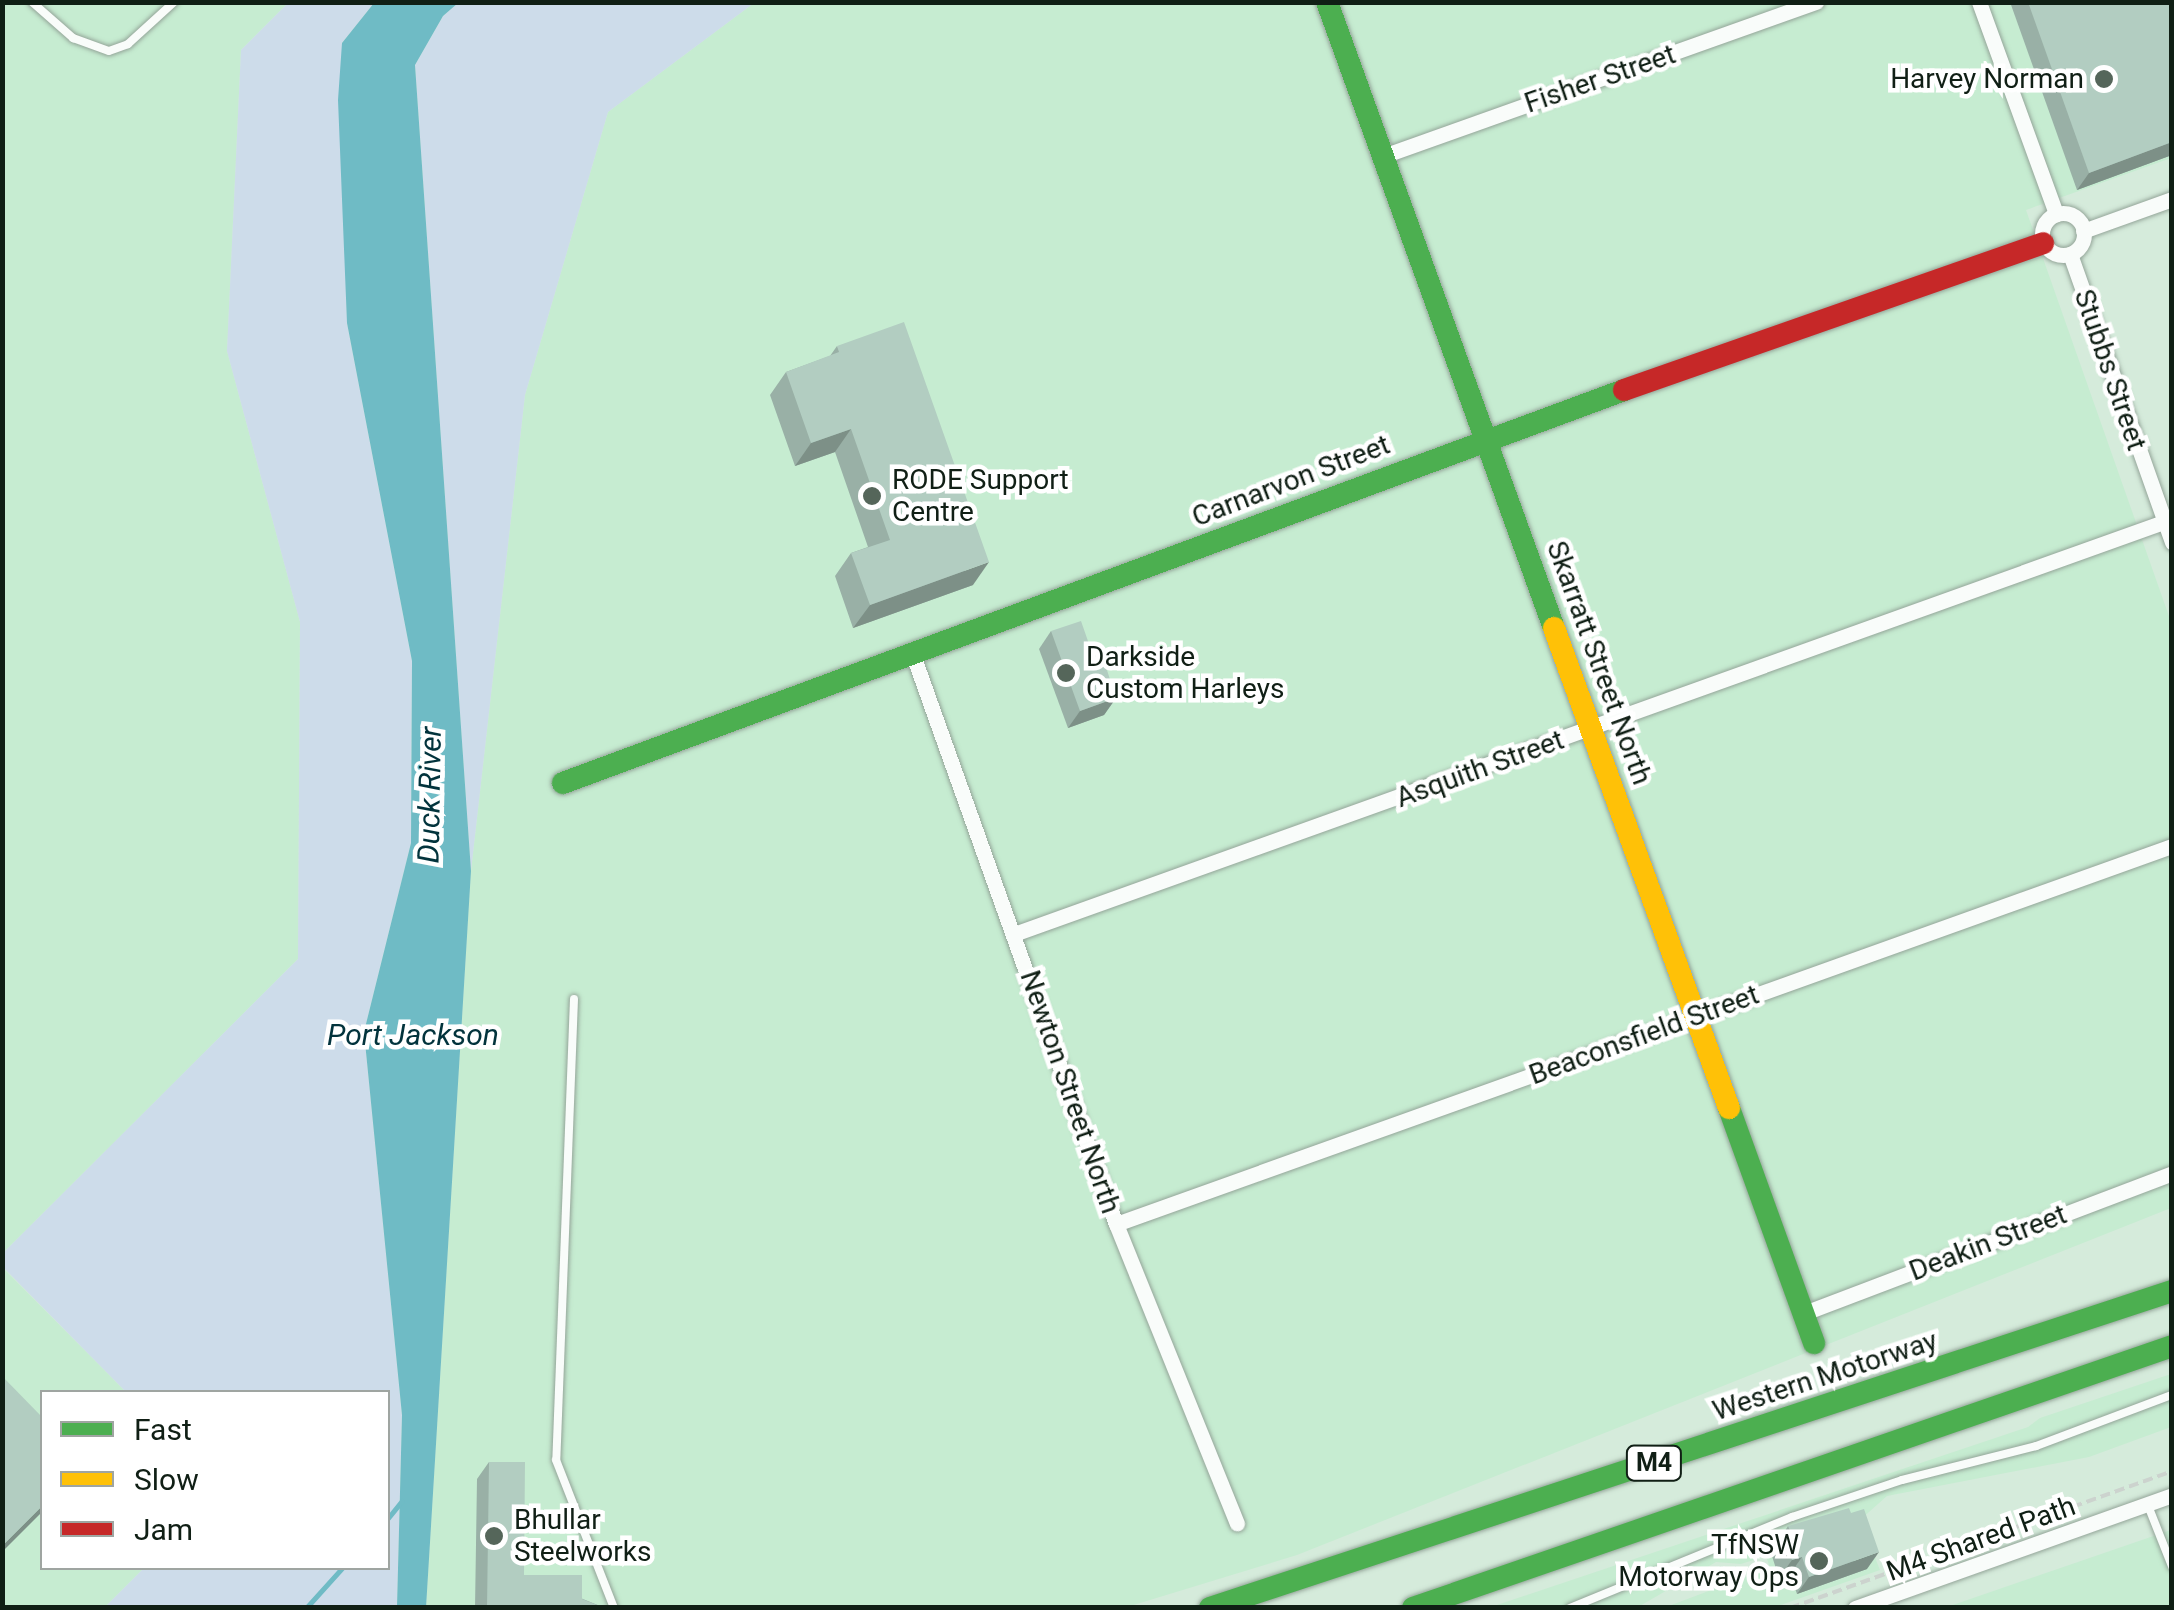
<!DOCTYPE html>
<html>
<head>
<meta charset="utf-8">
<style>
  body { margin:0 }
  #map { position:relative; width:2174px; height:1610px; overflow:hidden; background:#d5ebdb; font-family:Roboto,sans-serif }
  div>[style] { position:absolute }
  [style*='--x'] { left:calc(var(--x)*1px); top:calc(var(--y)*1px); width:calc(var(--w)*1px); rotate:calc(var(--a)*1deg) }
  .built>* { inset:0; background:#c6ecd1 }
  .green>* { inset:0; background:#cddcea }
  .water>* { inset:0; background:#6fbbc5 }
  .stream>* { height:5px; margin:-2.5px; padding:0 2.5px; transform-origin:2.5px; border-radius:2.5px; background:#6fbbc5 }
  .path>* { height:4px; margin-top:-2px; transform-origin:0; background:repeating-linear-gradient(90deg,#ccd3ce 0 10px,transparent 0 15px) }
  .roads { filter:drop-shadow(0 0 2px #94a599) drop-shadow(0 0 2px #94a599) }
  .lane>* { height:8px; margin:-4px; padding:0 4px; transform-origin:4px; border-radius:4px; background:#f9fcfa }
  .street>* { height:15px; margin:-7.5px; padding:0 7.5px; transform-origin:7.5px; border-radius:7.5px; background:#f9fcfa }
  .street>.ring { margin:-7.5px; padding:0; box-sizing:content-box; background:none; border:15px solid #f9fcfa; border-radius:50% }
  .fast>* { height:22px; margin:-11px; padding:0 11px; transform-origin:11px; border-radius:11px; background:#4caf50 }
  .slow>* { height:22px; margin:-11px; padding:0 11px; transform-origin:11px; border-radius:11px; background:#ffc107 }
  .jam>* { height:22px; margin:-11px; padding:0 11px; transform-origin:11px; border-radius:11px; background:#c62828 }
  .wall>* { inset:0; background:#99b0a6 }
  .shaded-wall>* { inset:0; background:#7d9087 }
  .building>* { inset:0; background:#b2cdc1 }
  .dots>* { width:28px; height:28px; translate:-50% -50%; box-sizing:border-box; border:5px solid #fff; border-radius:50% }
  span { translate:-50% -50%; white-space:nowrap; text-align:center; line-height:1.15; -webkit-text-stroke:9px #fff; paint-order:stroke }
  .shield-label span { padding:2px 8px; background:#fff; border:2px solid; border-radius:8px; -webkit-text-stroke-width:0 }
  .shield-label { font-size:25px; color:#101f15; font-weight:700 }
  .street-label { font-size:28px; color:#101f15 }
  .poi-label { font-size:28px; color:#101f15 }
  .right { translate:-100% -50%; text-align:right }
  .left { translate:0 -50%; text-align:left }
  .water-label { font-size:30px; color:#02333c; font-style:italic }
  .frame { position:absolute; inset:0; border:5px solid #101f15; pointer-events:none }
  .legend { position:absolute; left:40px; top:1390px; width:350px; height:180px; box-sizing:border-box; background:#fff; border:2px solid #9fa5a1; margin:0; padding:12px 18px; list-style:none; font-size:30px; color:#101f15 }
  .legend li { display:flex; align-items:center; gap:20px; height:50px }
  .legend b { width:50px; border:2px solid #9fa5a1 }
</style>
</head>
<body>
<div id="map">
  <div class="built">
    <i style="clip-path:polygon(2px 3px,288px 3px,241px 50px,227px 351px,300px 622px,298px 959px,3px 1253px)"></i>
    <i style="clip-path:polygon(754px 3px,2171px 3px,2171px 158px,2026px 210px,2171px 622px,2171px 1208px,1297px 1555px,1127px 1607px,426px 1608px,471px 871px,525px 395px,608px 112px)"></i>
    <i style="clip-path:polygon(2px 1267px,126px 1392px,42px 1392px,42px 1568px,144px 1568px,105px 1607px,3px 1607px)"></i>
    <i style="clip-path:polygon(2171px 1374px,2171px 1427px,2089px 1457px,1887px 1496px,1860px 1520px,1880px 1570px,1775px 1607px,1666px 1607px,1770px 1568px,1766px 1556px,1741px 1564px,1716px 1562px,1638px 1607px,1488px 1608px,2028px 1427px,2040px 1418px)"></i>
    <i style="clip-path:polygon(2171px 1530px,2171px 1607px,1947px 1607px)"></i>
  </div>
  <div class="green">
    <i style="clip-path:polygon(288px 3px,374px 3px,342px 43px,347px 323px,412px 661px,411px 843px,364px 1032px,402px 1415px,397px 1607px,105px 1607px,144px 1568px,388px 1568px,388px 1392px,126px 1392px,3px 1267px,3px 1253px,298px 959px,300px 622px,227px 351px,241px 50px)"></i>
    <i style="clip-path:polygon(458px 3px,754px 3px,608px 112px,525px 395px,471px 871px,415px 65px,443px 16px)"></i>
  </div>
  <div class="water">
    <i style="clip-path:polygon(374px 3px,458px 3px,443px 16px,415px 65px,471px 871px,426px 1608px,397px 1607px,402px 1415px,364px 1032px,411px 843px,412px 661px,347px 323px,338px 100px,342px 43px)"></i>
  </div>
  <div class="stream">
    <i style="--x:388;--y:1518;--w:22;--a:-51"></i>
    <i style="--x:306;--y:1608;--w:54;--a:-48"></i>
  </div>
  <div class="path">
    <i style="--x:1790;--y:1608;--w:406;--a:-19.7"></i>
  </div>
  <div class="roads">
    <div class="lane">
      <i style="--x:32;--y:2;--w:55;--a:41.3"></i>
      <i style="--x:73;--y:38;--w:38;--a:20"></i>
      <i style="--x:109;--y:51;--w:20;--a:-20"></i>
      <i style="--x:128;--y:44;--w:62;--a:-42.4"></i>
      <i style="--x:574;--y:999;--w:461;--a:92.2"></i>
      <i style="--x:556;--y:1460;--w:159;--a:68.6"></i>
      <i style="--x:2147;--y:1503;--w:68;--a:68.4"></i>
      <i style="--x:1570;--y:1608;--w:240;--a:-22.3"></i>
      <i style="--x:1792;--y:1517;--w:116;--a:-18.6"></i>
      <i style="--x:1902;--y:1480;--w:138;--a:-14.2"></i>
      <i style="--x:2036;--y:1446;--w:145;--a:-20.6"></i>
    </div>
    <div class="street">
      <i style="--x:1979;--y:2;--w:226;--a:70"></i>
      <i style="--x:1383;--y:156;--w:460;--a:-19.6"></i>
      <i class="ring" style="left:2042px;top:213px;width:27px;height:27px"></i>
      <i style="--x:2083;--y:231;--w:95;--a:-19.8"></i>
      <i style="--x:2070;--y:254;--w:306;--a:70.5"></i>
      <i style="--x:913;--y:655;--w:604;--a:70.37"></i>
      <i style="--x:1116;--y:1224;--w:323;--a:68"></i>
      <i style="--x:1014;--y:934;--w:1230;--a:-19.72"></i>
      <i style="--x:1116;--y:1224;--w:1122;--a:-19.7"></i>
      <i style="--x:1804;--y:1313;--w:394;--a:-20.8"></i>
      <i style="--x:1855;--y:1608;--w:337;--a:-19.6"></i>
    </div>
    <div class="fast">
      <i style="--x:1327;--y:2;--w:666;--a:70.07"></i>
      <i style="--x:563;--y:783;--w:1131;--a:-20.32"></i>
      <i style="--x:1729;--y:1108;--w:250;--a:70.1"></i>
      <i style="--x:1210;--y:1608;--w:1013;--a:-18.24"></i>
      <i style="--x:1413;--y:1608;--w:803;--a:-19.04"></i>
    </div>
    <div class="slow">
      <i style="--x:1554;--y:628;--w:511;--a:69.97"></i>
    </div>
    <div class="jam">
      <i style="--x:1624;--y:390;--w:444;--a:-19.3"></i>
    </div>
  </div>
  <div class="wall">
    <i style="clip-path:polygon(2010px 2px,2172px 2px,2172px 155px,2077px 190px)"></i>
    <i style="clip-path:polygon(837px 346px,973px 585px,853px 628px,835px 576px,851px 553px,868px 547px,835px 452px,795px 466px,770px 395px,786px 372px,830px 356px)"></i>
    <i style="clip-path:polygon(1051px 631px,1097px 667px,1116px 698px,1104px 715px,1068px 728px,1039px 649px)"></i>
    <i style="clip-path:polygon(489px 1462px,524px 1575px,605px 1608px,475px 1608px,477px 1479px)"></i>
    <i style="clip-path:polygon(1788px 1526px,1867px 1569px,1797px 1594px,1790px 1574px,1779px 1578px,1771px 1553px)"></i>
  </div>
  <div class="shaded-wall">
    <i style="clip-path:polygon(2172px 142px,2172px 155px,2077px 190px,2089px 173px)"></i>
    <i style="clip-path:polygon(851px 429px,835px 452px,795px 466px,811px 443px)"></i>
    <i style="clip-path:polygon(989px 562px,973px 585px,853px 628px,870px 605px)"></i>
    <i style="clip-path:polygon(1116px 698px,1104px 715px,1068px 728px,1080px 711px)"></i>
    <i style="clip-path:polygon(42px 1506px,42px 1512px,2px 1552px,2px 1546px)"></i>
    <i style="clip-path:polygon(1879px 1552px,1867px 1569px,1797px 1594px,1809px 1577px)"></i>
    <i style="clip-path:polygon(1802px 1557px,1790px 1574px,1779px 1578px,1792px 1560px)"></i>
  </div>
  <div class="building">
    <i style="clip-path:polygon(2028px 2px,2172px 2px,2172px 142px,2089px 173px)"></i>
    <i style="clip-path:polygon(904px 322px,989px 562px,870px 605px,851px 553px,890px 540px,851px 429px,811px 443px,786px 372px,839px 352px,837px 346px)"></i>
    <i style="clip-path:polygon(1081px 621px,1097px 667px,1105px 664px,1116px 698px,1080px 711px,1051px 631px)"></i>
    <i style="clip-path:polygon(2px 1376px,42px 1417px,42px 1506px,2px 1546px)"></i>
    <i style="clip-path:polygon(489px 1462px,525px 1462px,524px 1575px,582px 1575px,582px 1599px,605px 1608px,487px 1608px)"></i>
    <i style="clip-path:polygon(1849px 1508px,1851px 1513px,1864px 1509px,1879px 1552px,1809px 1577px,1802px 1557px,1792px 1560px,1783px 1535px,1791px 1533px,1788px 1526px)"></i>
  </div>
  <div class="dots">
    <i style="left:2104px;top:79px;background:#55665a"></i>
    <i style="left:872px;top:496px;background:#55665a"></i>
    <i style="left:1066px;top:673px;background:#55665a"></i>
    <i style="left:494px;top:1536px;background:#55665a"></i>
    <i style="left:1819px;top:1561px;background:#55665a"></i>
  </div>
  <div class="shield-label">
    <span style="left:1654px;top:1463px">M4</span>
  </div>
  <div class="street-label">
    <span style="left:1600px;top:79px;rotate:-19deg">Fisher Street</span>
    <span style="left:2110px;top:370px;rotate:71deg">Stubbs Street</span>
    <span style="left:1291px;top:481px;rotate:-21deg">Carnarvon Street</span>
    <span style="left:1599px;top:663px;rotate:70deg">Skarratt Street North</span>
    <span style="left:1480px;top:769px;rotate:-20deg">Asquith Street</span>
    <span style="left:1644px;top:1035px;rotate:-20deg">Beaconsfield Street</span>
    <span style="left:1070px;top:1092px;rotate:71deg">Newton Street North</span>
    <span style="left:1988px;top:1243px;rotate:-21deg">Deakin Street</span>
    <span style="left:1825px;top:1376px;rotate:-18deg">Western Motorway</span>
    <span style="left:1981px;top:1539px;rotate:-20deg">M4 Shared Path</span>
  </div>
  <div class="poi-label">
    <span class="right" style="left:2084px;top:79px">Harvey Norman</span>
    <span class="left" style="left:892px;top:496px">RODE Support<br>Centre</span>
    <span class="left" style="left:1086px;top:673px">Darkside<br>Custom Harleys</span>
    <span class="left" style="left:514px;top:1536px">Bhullar<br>Steelworks</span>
    <span class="right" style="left:1799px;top:1561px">TfNSW<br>Motorway Ops</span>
  </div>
  <div class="water-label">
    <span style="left:430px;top:795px;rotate:-89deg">Duck River</span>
    <span style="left:413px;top:1035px">Port Jackson</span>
  </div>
  <div class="frame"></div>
  <ul class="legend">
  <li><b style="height:12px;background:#4caf50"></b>Fast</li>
  <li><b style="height:12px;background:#ffc107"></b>Slow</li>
  <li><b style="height:12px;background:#c62828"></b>Jam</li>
  </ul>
</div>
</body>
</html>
